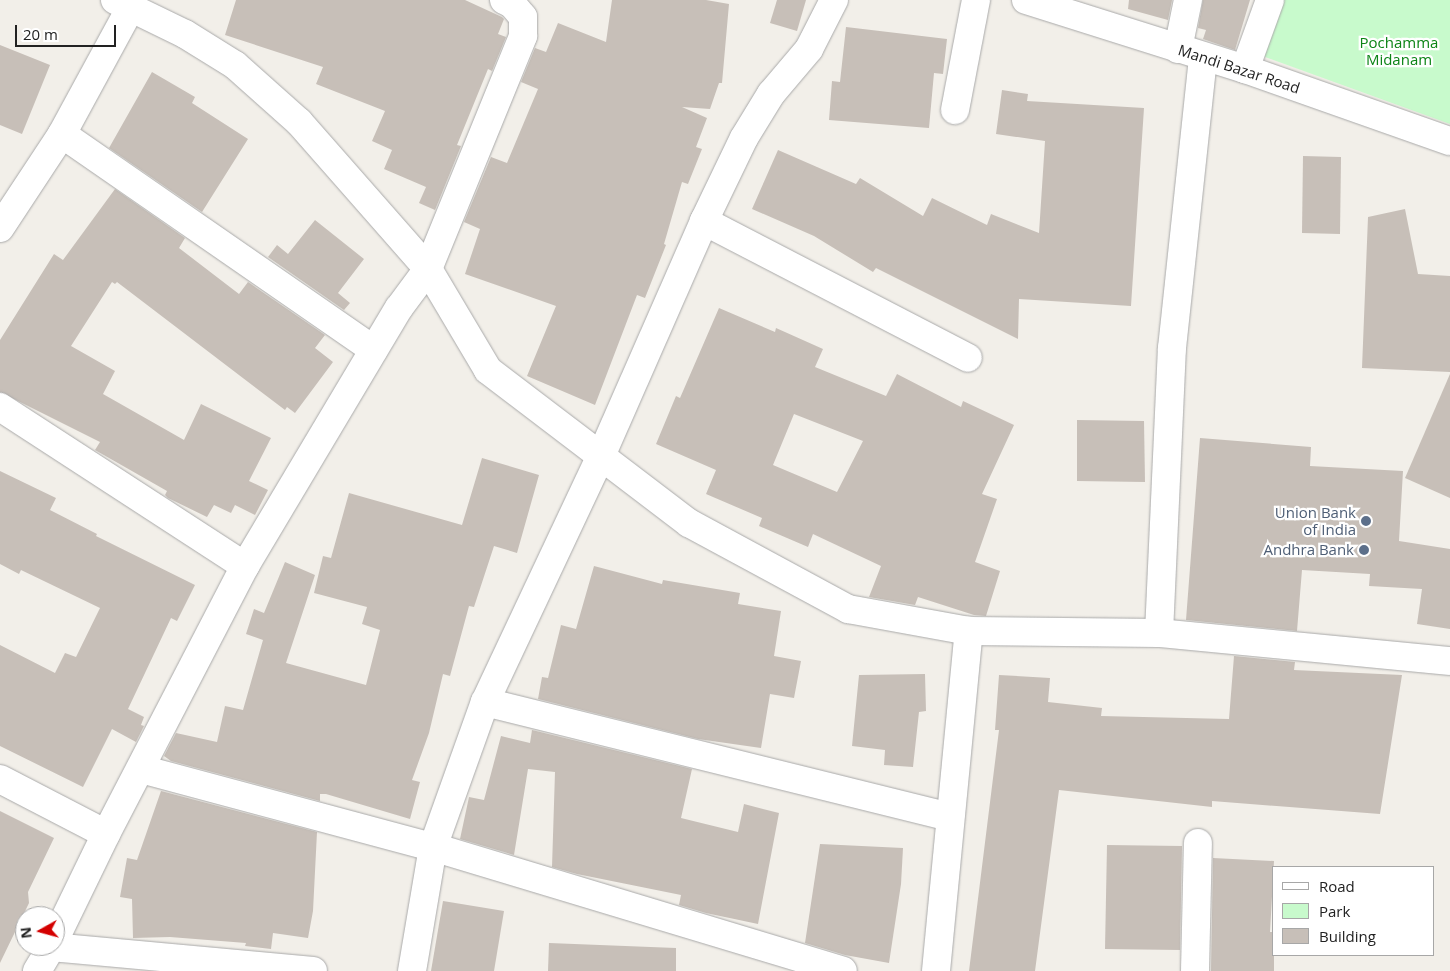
<!DOCTYPE html>
<html>
<head>
<meta charset="utf-8">
<style>
  body { margin:0 }
  #map { position:relative; width:1450px; height:971px; overflow:hidden; background:#f2efe9; font-family:"Open Sans",sans-serif }
  div>[style] { position:absolute }
  [style*='--x'] { left:calc(var(--x)*1px); top:calc(var(--y)*1px); width:calc(var(--w)*1px); rotate:calc(var(--a)*1deg) }
  .park>* { inset:0; background:#c8facc }
  .building>* { inset:0; background:#c7bfb8 }
  .roads { filter:drop-shadow(0 0 1px #a9a9a9) drop-shadow(0 0 1px #a9a9a9) }
  .minor>* { height:28px; margin:-14px; padding:0 14px; transform-origin:14px; border-radius:14px; background:#fff }
  .dots>* { width:14px; height:14px; translate:-50% -50%; box-sizing:border-box; border:2px solid #fff; border-radius:50% }
  span { translate:-50% -50%; white-space:nowrap; text-align:center; line-height:1.15; -webkit-text-stroke:4.5px #fff; paint-order:stroke }
  .park-label { font-size:15px; color:#0c8416 }
  .street-label { font-size:15px; color:#222 }
  .service-label { font-size:15px; color:#4e5e75 }
  .right { translate:-100% -50%; text-align:right }
  .legend { position:absolute; left:1272px; top:866px; width:162px; height:90px; box-sizing:border-box; background:#fff; border:1px solid #a7a7a7; margin:0; padding:6px 9px; list-style:none; font-size:15px; color:#222 }
  .legend li { display:flex; align-items:center; gap:10px; height:25px }
  .legend b { width:25px; border:1px solid #a7a7a7 }
  .north { position:absolute; left:15px; top:906px; width:50px; height:50px; box-sizing:border-box; background:#fff; border:1px solid #a7a7a7; border-radius:50%; rotate:263deg; font-size:14px; font-weight:700; line-height:20px; text-align:center; color:#222 }
  .north::after { content:''; display:block; margin:auto; width:18px; height:22px; background:#d40000; clip-path:polygon(50% 0,100% 100%,50% 72%,0 100%) }
  .scale { position:absolute; left:15px; top:25px; width:101px; height:22px; box-sizing:border-box; border:2px solid #222; border-top:0; padding-left:6px; font-size:15px; line-height:18px; white-space:nowrap; color:#222; -webkit-text-stroke:4px #fff; paint-order:stroke }
</style>
</head>
<body>
<div id="map">
  <div class="park">
    <i style="clip-path:polygon(1277px 0,1450px 0,1450px 124px,1254px 53px)"></i>
  </div>
  <div class="building">
    <i style="clip-path:polygon(236px 0,465px 0,502px 17px,504px 19px,498px 34px,506px 37px,492px 71px,488px 69px,457px 145px,461px 146px,435px 210px,419px 203px,426px 187px,384px 169px,392px 150px,372px 141px,385px 111px,316px 84px,323px 67px,225px 35px)"></i>
    <i style="clip-path:polygon(612px 0,706px 0,729px 4px,722px 83px,719px 83px,710px 109px,682px 107px,707px 118px,696px 147px,702px 149px,688px 184px,682px 182px,664px 244px,666px 245px,645px 298px,637px 295px,595px 405px,527px 376px,556px 306px,465px 274px,480px 229px,464px 222px,491px 157px,507px 163px,538px 89px,521px 82px,535px 48px,546px 52px,558px 23px,606px 42px)"></i>
    <i style="clip-path:polygon(777px 0,806px 0,797px 31px,770px 23px)"></i>
    <i style="clip-path:polygon(1129px 0,1172px 0,1168px 20px,1128px 9px)"></i>
    <i style="clip-path:polygon(1203px 0,1250px 0,1235px 50px,1203px 39px,1206px 30px,1198px 28px)"></i>
    <i style="clip-path:polygon(846px 27px,947px 39px,943px 74px,934px 73px,929px 128px,829px 120px,832px 81px,840px 82px)"></i>
    <i style="clip-path:polygon(0 45px,50px 65px,22px 134px,0 125px)"></i>
    <i style="clip-path:polygon(152px 72px,195px 97px,192px 103px,248px 139px,202px 212px,109px 148px)"></i>
    <i style="clip-path:polygon(1002px 90px,1028px 94px,1027px 101px,1144px 108px,1131px 306px,1019px 299px,1018px 339px,876px 268px,873px 272px,814px 236px,752px 209px,778px 150px,856px 184px,860px 178px,923px 216px,932px 198px,987px 225px,991px 214px,1039px 233px,1045px 141px,996px 134px)"></i>
    <i style="clip-path:polygon(1303px 156px,1341px 157px,1340px 234px,1302px 233px)"></i>
    <i style="clip-path:polygon(115px 189px,185px 238px,179px 248px,239px 294px,248px 282px,325px 335px,315px 348px,333px 362px,295px 413px,287px 407px,285px 410px,117px 282px,115px 284px,112px 282px,71px 346px,115px 371px,103px 394px,184px 440px,201px 404px,271px 438px,249px 481px,268px 490px,255px 515px,235px 505px,231px 513px,214px 505px,207px 517px,168px 498px,165px 495px,167px 491px,95px 450px,100px 442px,0 392px,0 340px,54px 254px,63px 260px)"></i>
    <i style="clip-path:polygon(1405px 209px,1418px 274px,1450px 276px,1450px 372px,1362px 368px,1368px 217px)"></i>
    <i style="clip-path:polygon(315px 220px,364px 259px,338px 293px,350px 303px,344px 310px,268px 257px,277px 245px,288px 254px)"></i>
    <i style="clip-path:polygon(evenodd,719px 308px,775px 332px,776px 328px,823px 349px,815px 367px,886px 396px,897px 374px,961px 407px,963px 401px,1014px 425px,982px 494px,997px 499px,975px 562px,1000px 571px,986px 616px,974px 615px,918px 597px,915px 605px,869px 597px,881px 566px,813px 534px,808px 547px,759px 526px,762px 518px,706px 494px,716px 470px,656px 444px,676px 396px,680px 398px,719px 308px,794px 414px,863px 441px,837px 492px,773px 465px,794px 414px)"></i>
    <i style="clip-path:polygon(1450px 374px,1450px 498px,1405px 478px)"></i>
    <i style="clip-path:polygon(1077px 420px,1144px 421px,1145px 482px,1077px 481px)"></i>
    <i style="clip-path:polygon(1200px 438px,1311px 447px,1310px 466px,1403px 471px,1399px 541px,1450px 549px,1450px 629px,1417px 624px,1422px 589px,1369px 586px,1370px 574px,1302px 570px,1297px 631px,1186px 620px)"></i>
    <i style="clip-path:polygon(482px 458px,539px 475px,517px 553px,494px 546px,474px 607px,469px 606px,450px 676px,443px 674px,429px 733px,412px 780px,420px 782px,410px 819px,326px 794px,320px 794px,320px 801px,171px 761px,164px 756px,176px 733px,217px 742px,225px 706px,243px 710px,263px 640px,246px 634px,254px 609px,264px 613px,285px 562px,315px 575px,286px 663px,366px 685px,380px 630px,362px 624px,367px 607px,314px 593px,323px 556px,331px 558px,349px 493px,462px 525px)"></i>
    <i style="clip-path:polygon(0 471px,56px 498px,50px 510px,97px 534px,96px 536px,195px 585px,177px 621px,171px 618px,128px 709px,144px 717px,141px 725px,144px 726px,136px 742px,112px 729px,83px 787px,0 746px,0 645px,55px 673px,65px 653px,76px 657px,100px 608px,21px 570px,19px 574px,0 564px)"></i>
    <i style="clip-path:polygon(594px 566px,662px 584px,663px 580px,740px 593px,738px 604px,781px 611px,774px 656px,801px 661px,794px 698px,770px 694px,761px 748px,698px 739px,538px 699px,542px 677px,548px 678px,561px 625px,576px 629px)"></i>
    <i style="clip-path:polygon(1234px 656px,1295px 662px,1294px 670px,1402px 675px,1380px 814px,1212px 801px,1212px 807px,1059px 790px,1035px 971px,969px 971px,999px 730px,995px 730px,999px 675px,1050px 678px,1048px 702px,1102px 708px,1101px 716px,1229px 719px)"></i>
    <i style="clip-path:polygon(925px 674px,926px 711px,919px 712px,913px 767px,884px 765px,885px 750px,852px 746px,859px 675px)"></i>
    <i style="clip-path:polygon(532px 730px,692px 769px,681px 818px,738px 832px,744px 804px,779px 813px,758px 924px,706px 913px,679px 905px,681px 895px,577px 874px,552px 867px,555px 772px,528px 769px,514px 855px,460px 839px,469px 797px,484px 800px,501px 736px,530px 743px)"></i>
    <i style="clip-path:polygon(161px 791px,317px 832px,313px 911px,308px 938px,273px 933px,271px 949px,245px 946px,246px 943px,170px 937px,133px 938px,132px 899px,120px 897px,127px 858px,137px 860px)"></i>
    <i style="clip-path:polygon(0 811px,54px 838px,28px 892px,29px 903px,0 963px)"></i>
    <i style="clip-path:polygon(820px 844px,903px 848px,901px 884px,889px 963px,845px 955px,805px 943px)"></i>
    <i style="clip-path:polygon(1107px 845px,1182px 846px,1180px 950px,1105px 949px)"></i>
    <i style="clip-path:polygon(1213px 858px,1274px 861px,1270px 932px,1274px 932px,1274px 971px,1211px 971px)"></i>
    <i style="clip-path:polygon(443px 901px,504px 911px,494px 971px,431px 971px)"></i>
    <i style="clip-path:polygon(549px 943px,676px 948px,676px 971px,548px 971px)"></i>
  </div>
  <div class="roads">
    <div class="minor">
      <i style="--x:115;--y:0;--w:78;--a:25.9"></i>
      <i style="--x:185;--y:34;--w:59;--a:31.8"></i>
      <i style="--x:235;--y:65;--w:86;--a:41.7"></i>
      <i style="--x:299;--y:122;--w:196;--a:48.7"></i>
      <i style="--x:428;--y:269;--w:117;--a:59.3"></i>
      <i style="--x:488;--y:370;--w:253;--a:37.3"></i>
      <i style="--x:689;--y:523;--w:181;--a:28.4"></i>
      <i style="--x:848;--y:609;--w:123;--a:10.3"></i>
      <i style="--x:969;--y:631;--w:190;--a:0.6"></i>
      <i style="--x:1159;--y:633;--w:292;--a:5.5"></i>
      <i style="--x:1026;--y:0;--w:230;--a:17.5"></i>
      <i style="--x:1245;--y:69;--w:217;--a:19.4"></i>
      <i style="--x:1178;--y:49;--w:50;--a:-78.5"></i>
      <i style="--x:1245;--y:69;--w:73;--a:-70.1"></i>
      <i style="--x:955;--y:110;--w:112;--a:-79.2"></i>
      <i style="--x:62;--y:134;--w:379;--a:34.7"></i>
      <i style="--x:704;--y:221;--w:297;--a:27.4"></i>
      <i style="--x:0;--y:228;--w:113;--a:-56.6"></i>
      <i style="--x:62;--y:134;--w:145;--a:-61.5"></i>
      <i style="--x:0;--y:407;--w:292;--a:33"></i>
      <i style="--x:1159;--y:633;--w:285;--a:-87.4"></i>
      <i style="--x:1172;--y:348;--w:293;--a:-83.9"></i>
      <i style="--x:485;--y:702;--w:479;--a:13.9"></i>
      <i style="--x:141;--y:769;--w:302;--a:15"></i>
      <i style="--x:433;--y:847;--w:428;--a:16.8"></i>
      <i style="--x:0;--y:779;--w:119;--a:27.4"></i>
      <i style="--x:55;--y:939;--w:117;--a:-64.1"></i>
      <i style="--x:106;--y:834;--w:302;--a:-62.6"></i>
      <i style="--x:245;--y:566;--w:300;--a:-59.2"></i>
      <i style="--x:399;--y:308;--w:49;--a:-53.4"></i>
      <i style="--x:428;--y:269;--w:252;--a:-67.8"></i>
      <i style="--x:523;--y:36;--w:19;--a:-90"></i>
      <i style="--x:523;--y:17;--w:17;--a:-130"></i>
      <i style="--x:512;--y:4;--w:9;--a:-153"></i>
      <i style="--x:51;--y:947;--w:263;--a:5.2"></i>
      <i style="--x:37;--y:971;--w:29;--a:-59"></i>
      <i style="--x:412;--y:971;--w:126;--a:-80.4"></i>
      <i style="--x:433;--y:847;--w:154;--a:-70.3"></i>
      <i style="--x:485;--y:702;--w:272;--a:-64.8"></i>
      <i style="--x:601;--y:456;--w:257;--a:-66.3"></i>
      <i style="--x:704;--y:221;--w:92;--a:-64.3"></i>
      <i style="--x:744;--y:138;--w:52;--a:-58.5"></i>
      <i style="--x:771;--y:94;--w:59;--a:-49.8"></i>
      <i style="--x:809;--y:49;--w:55;--a:-63"></i>
      <i style="--x:936;--y:971;--w:342;--a:-84.5"></i>
      <i style="--x:1195;--y:971;--w:128;--a:-88.7"></i>
    </div>
  </div>
  <div class="dots">
    <i style="left:1366px;top:521px;background:#5c6f8a"></i>
    <i style="left:1364px;top:550px;background:#5c6f8a"></i>
  </div>
  <div class="park-label">
    <span style="left:1399px;top:51px">Pochamma<br>Midanam</span>
  </div>
  <div class="street-label">
    <span style="left:1239px;top:69px;rotate:18deg">Mandi Bazar Road</span>
  </div>
  <div class="service-label">
    <span class="right" style="left:1356px;top:521px">Union Bank<br>of India</span>
    <span class="right" style="left:1354px;top:550px">Andhra Bank</span>
  </div>
  <ul class="legend">
  <li><b style="height:6px;background:#fff"></b>Road</li>
  <li><b style="height:14px;background:#c8facc"></b>Park</li>
  <li><b style="height:14px;background:#c7bfb8"></b>Building</li>
  </ul>
  <div class="north">N</div>
  <div class="scale">20 m</div>
</div>
</body>
</html>
